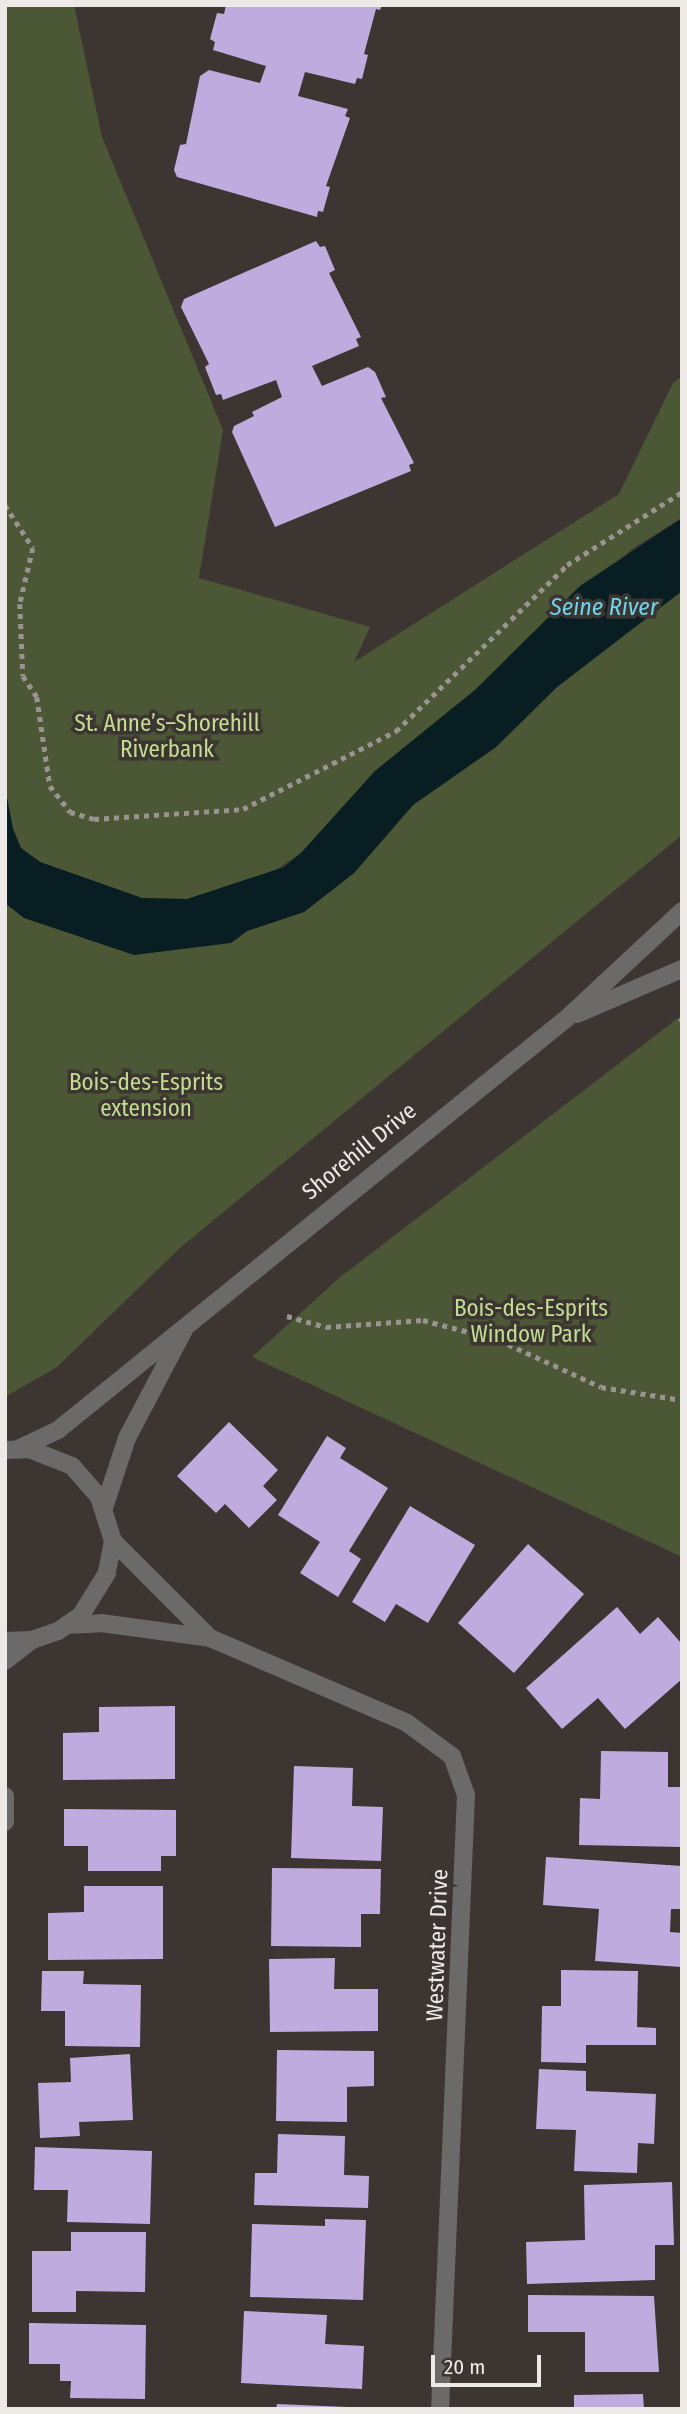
<!DOCTYPE html>
<html>
<head>
<meta charset="utf-8">
<style>
  body { margin:0 }
  #map { position:relative; width:687px; height:2414px; overflow:hidden; background:#3c3532; font-family:"Fira Sans Condensed",sans-serif }
  div>[style] { position:absolute }
  [style*='--x'] { left:calc(var(--x)*1px); top:calc(var(--y)*1px); width:calc(var(--w)*1px); rotate:calc(var(--a)*1deg) }
  .green>* { inset:0; background:#4c5835 }
  .water>* { inset:0; background:#081e23 }
  .building>* { inset:0; background:#bfabde }
  .path>* { height:4.5px; margin-top:-2.25px; transform-origin:0; background:repeating-linear-gradient(90deg,#999391 0 5px,transparent 0 10px) }
  .minor>* { height:18px; margin:-9px; padding:0 9px; transform-origin:9px; border-radius:9px; background:#6c6969 }
  span { translate:-50% -50%; white-space:nowrap; text-align:center; line-height:1.15; -webkit-text-stroke:7px #3c3532; paint-order:stroke }
  .park-label { font-size:23px; color:#c1dd90 }
  .street-label { font-size:23px; color:#ede9e7 }
  .water-label { font-size:24px; color:#6bd5ef; font-style:italic }
  .frame { position:absolute; inset:0; border:7px solid #ede9e7; pointer-events:none }
  .scale { position:absolute; left:431px; top:2355px; width:110px; height:32px; box-sizing:border-box; border:4px solid #ede9e7; border-top:0; padding-left:9px; font-size:21px; line-height:24px; white-space:nowrap; color:#ede9e7; -webkit-text-stroke:5px #3c3532; paint-order:stroke }
</style>
</head>
<body>
<div id="map">
  <div class="green">
    <i style="clip-path:polygon(5px 5px,74px 5px,102px 137px,223px 430px,199px 578px,370px 627px,354px 662px,619px 494px,673px 383px,682px 376px,682px 518px,632px 549px,475px 690px,375px 771px,301px 853px,267px 876px,187px 899px,142px 898px,40px 862px,21px 848px,13px 829px,5px 787px)"></i>
    <i style="clip-path:polygon(682px 591px,682px 835px,181px 1247px,57px 1367px,5px 1397px,5px 903px,24px 918px,231px 943px,247px 931px,304px 912px,354px 873px,413px 805px,496px 747px,557px 687px)"></i>
    <i style="clip-path:polygon(682px 1015px,682px 1557px,252px 1357px,339px 1278px)"></i>
  </div>
  <div class="water">
    <i style="clip-path:polygon(682px 518px,682px 591px,557px 687px,496px 747px,413px 805px,354px 873px,304px 912px,247px 931px,231px 943px,134px 955px,24px 918px,5px 903px,5px 787px,13px 829px,21px 848px,40px 862px,142px 898px,187px 899px,284px 867px,301px 853px,375px 771px,475px 690px,580px 586px)"></i>
  </div>
  <div class="building">
    <i style="clip-path:polygon(226px 5px,382px 5px,380px 10px,376px 9px,364px 54px,368px 55px,362px 79px,357px 78px,355px 84px,305px 72px,298px 96px,348px 109px,345px 116px,350px 118px,326px 186px,330px 187px,323px 212px,318px 211px,317px 217px,177px 177px,174px 170px,180px 145px,186px 144px,200px 76px,209px 70px,260px 83px,266px 66px,213px 50px,215px 42px,210px 39px,217px 13px,224px 14px)"></i>
    <i style="clip-path:polygon(316px 241px,320px 247px,325px 246px,335px 270px,329px 273px,361px 337px,356px 339px,359px 346px,312px 366px,322px 386px,368px 367px,375px 372px,386px 397px,381px 398px,414px 463px,409px 465px,411px 471px,275px 527px,232px 432px,234px 426px,254px 416px,252px 412px,282px 397px,276px 380px,223px 400px,221px 394px,216px 395px,205px 367px,209px 364px,181px 307px,184px 299px)"></i>
    <i style="clip-path:polygon(229px 1422px,278px 1470px,263px 1486px,277px 1500px,249px 1528px,225px 1504px,216px 1513px,177px 1476px)"></i>
    <i style="clip-path:polygon(327px 1436px,346px 1448px,340px 1458px,388px 1488px,349px 1551px,361px 1559px,338px 1597px,300px 1573px,320px 1542px,278px 1515px)"></i>
    <i style="clip-path:polygon(410px 1506px,475px 1545px,428px 1623px,396px 1604px,385px 1622px,352px 1602px)"></i>
    <i style="clip-path:polygon(528px 1544px,584px 1594px,514px 1673px,458px 1623px)"></i>
    <i style="clip-path:polygon(617px 1607px,640px 1634px,658px 1617px,682px 1644px,682px 1679px,625px 1729px,598px 1698px,562px 1729px,526px 1688px)"></i>
    <i style="clip-path:polygon(175px 1706px,175px 1779px,63px 1780px,63px 1733px,99px 1732px,99px 1707px)"></i>
    <i style="clip-path:polygon(601px 1751px,668px 1752px,668px 1787px,682px 1787px,682px 1847px,579px 1845px,580px 1798px,600px 1799px)"></i>
    <i style="clip-path:polygon(294px 1766px,353px 1768px,352px 1806px,383px 1807px,381px 1861px,291px 1858px)"></i>
    <i style="clip-path:polygon(64px 1809px,176px 1810px,176px 1856px,161px 1856px,161px 1871px,88px 1871px,88px 1846px,64px 1846px)"></i>
    <i style="clip-path:polygon(546px 1857px,682px 1866px,682px 1909px,671px 1909px,670px 1932px,682px 1933px,681px 1967px,595px 1961px,599px 1909px,543px 1905px)"></i>
    <i style="clip-path:polygon(272px 1868px,381px 1869px,380px 1914px,361px 1914px,361px 1947px,271px 1946px)"></i>
    <i style="clip-path:polygon(84px 1886px,163px 1886px,163px 1959px,48px 1960px,48px 1913px,84px 1912px)"></i>
    <i style="clip-path:polygon(335px 1958px,334px 1989px,378px 1989px,378px 2031px,270px 2032px,269px 1959px)"></i>
    <i style="clip-path:polygon(561px 1970px,638px 1971px,637px 2027px,656px 2028px,656px 2045px,586px 2045px,586px 2063px,541px 2062px,542px 2006px,561px 2006px)"></i>
    <i style="clip-path:polygon(42px 1971px,84px 1971px,83px 1984px,141px 1985px,140px 2047px,65px 2046px,65px 2011px,41px 2011px)"></i>
    <i style="clip-path:polygon(277px 2050px,374px 2051px,374px 2086px,347px 2087px,347px 2122px,276px 2121px)"></i>
    <i style="clip-path:polygon(130px 2054px,133px 2120px,79px 2122px,80px 2136px,40px 2138px,38px 2083px,71px 2082px,70px 2058px)"></i>
    <i style="clip-path:polygon(539px 2069px,586px 2071px,586px 2091px,656px 2094px,654px 2144px,638px 2143px,637px 2173px,574px 2171px,576px 2130px,536px 2129px)"></i>
    <i style="clip-path:polygon(278px 2134px,345px 2136px,344px 2175px,369px 2176px,368px 2208px,254px 2205px,255px 2173px,277px 2173px)"></i>
    <i style="clip-path:polygon(35px 2147px,152px 2151px,150px 2224px,67px 2222px,68px 2190px,34px 2190px)"></i>
    <i style="clip-path:polygon(672px 2182px,674px 2245px,655px 2245px,655px 2280px,527px 2284px,526px 2242px,585px 2240px,584px 2185px)"></i>
    <i style="clip-path:polygon(325px 2219px,366px 2220px,363px 2300px,250px 2297px,252px 2224px,325px 2226px)"></i>
    <i style="clip-path:polygon(71px 2232px,146px 2232px,145px 2292px,76px 2291px,76px 2312px,32px 2312px,32px 2251px,71px 2251px)"></i>
    <i style="clip-path:polygon(528px 2295px,654px 2296px,659px 2372px,585px 2372px,585px 2332px,528px 2332px)"></i>
    <i style="clip-path:polygon(244px 2311px,327px 2315px,325px 2344px,364px 2346px,362px 2389px,241px 2383px)"></i>
    <i style="clip-path:polygon(29px 2323px,146px 2325px,145px 2399px,70px 2398px,71px 2381px,60px 2381px,60px 2364px,29px 2364px)"></i>
    <i style="clip-path:polygon(643px 2394px,644px 2409px,574px 2409px,574px 2395px)"></i>
    <i style="clip-path:polygon(277px 2404px,347px 2407px,347px 2409px,276px 2409px)"></i>
  </div>
  <div class="path">
    <i style="--x:5;--y:505;--w:51;--a:56.9"></i>
    <i style="--x:33;--y:548;--w:57;--a:103.1"></i>
    <i style="--x:20;--y:604;--w:72;--a:87.6"></i>
    <i style="--x:23;--y:676;--w:25;--a:56"></i>
    <i style="--x:37;--y:697;--w:90;--a:81.7"></i>
    <i style="--x:50;--y:786;--w:33;--a:52"></i>
    <i style="--x:70;--y:812;--w:25;--a:16"></i>
    <i style="--x:94;--y:819;--w:149;--a:-3.8"></i>
    <i style="--x:243;--y:809;--w:172;--a:-27"></i>
    <i style="--x:396;--y:731;--w:238;--a:-44.1"></i>
    <i style="--x:567;--y:565;--w:136;--a:-32.4"></i>
    <i style="--x:681;--y:1018;--w:3;--a:72"></i>
    <i style="--x:287;--y:1316;--w:41;--a:15.8"></i>
    <i style="--x:326;--y:1327;--w:97;--a:-4.1"></i>
    <i style="--x:423;--y:1320;--w:79;--a:14.7"></i>
    <i style="--x:499;--y:1340;--w:112;--a:24.7"></i>
    <i style="--x:601;--y:1387;--w:82;--a:9.1"></i>
  </div>
  <div class="minor">
    <i style="--x:577;--y:1014;--w:114;--a:-23.2"></i>
    <i style="--x:18;--y:1449;--w:44;--a:-25.4"></i>
    <i style="--x:58;--y:1430;--w:655;--a:-38.99"></i>
    <i style="--x:567;--y:1018;--w:157;--a:-42.9"></i>
    <i style="--x:5;--y:1450;--w:24;--a:-2"></i>
    <i style="--x:29;--y:1449;--w:46;--a:21.6"></i>
    <i style="--x:72;--y:1466;--w:41;--a:48.9"></i>
    <i style="--x:99;--y:1497;--w:46;--a:72.3"></i>
    <i style="--x:113;--y:1541;--w:33;--a:101"></i>
    <i style="--x:107;--y:1573;--w:49;--a:121.8"></i>
    <i style="--x:81;--y:1615;--w:28;--a:145"></i>
    <i style="--x:58;--y:1631;--w:28;--a:161"></i>
    <i style="--x:32;--y:1640;--w:27;--a:178"></i>
    <i style="--x:104;--y:1508;--w:74;--a:-71.8"></i>
    <i style="--x:127;--y:1438;--w:122;--a:-62.2"></i>
    <i style="--x:113;--y:1541;--w:137;--a:45"></i>
    <i style="--x:67;--y:1625;--w:34;--a:-3"></i>
    <i style="--x:101;--y:1623;--w:110;--a:7.8"></i>
    <i style="--x:210;--y:1638;--w:215;--a:23.3"></i>
    <i style="--x:407;--y:1723;--w:56;--a:36.3"></i>
    <i style="--x:452;--y:1756;--w:41;--a:70.3"></i>
    <i style="--x:466;--y:1795;--w:615;--a:92.42"></i>
    <i style="--x:5;--y:1661;--w:34;--a:-38"></i>
    <i style="--x:5;--y:1796;--w:26;--a:90"></i>
  </div>
  <div class="park-label">
    <span style="left:167px;top:736px">St. Anne’s–Shorehill<br>Riverbank</span>
    <span style="left:146px;top:1095px">Bois-des-Esprits<br>extension</span>
    <span style="left:531px;top:1321px">Bois-des-Esprits<br>Window Park</span>
  </div>
  <div class="street-label">
    <span style="left:359px;top:1151px;rotate:-39deg">Shorehill Drive</span>
    <span style="left:437px;top:1945px;rotate:-88deg">Westwater Drive</span>
  </div>
  <div class="water-label">
    <span style="left:604px;top:608px">Seine River</span>
  </div>
  <div class="frame"></div>
  <div class="scale">20 m</div>
</div>
</body>
</html>
